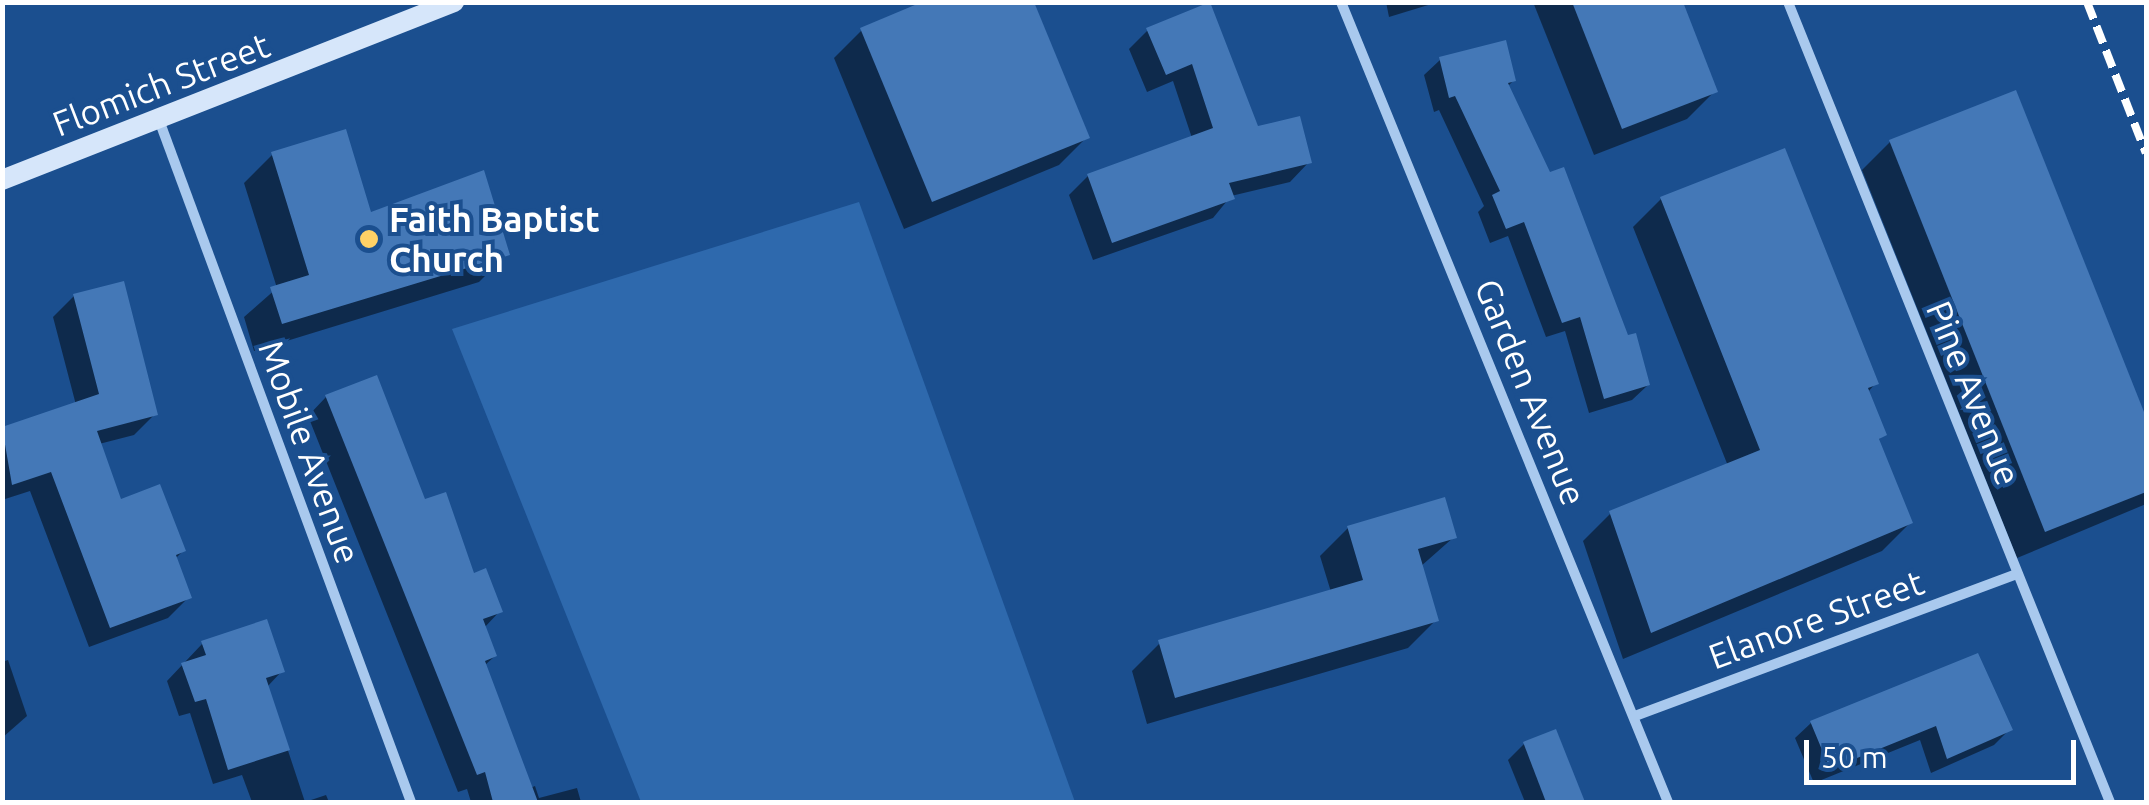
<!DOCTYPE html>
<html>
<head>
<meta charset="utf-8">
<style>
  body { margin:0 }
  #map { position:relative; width:2149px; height:805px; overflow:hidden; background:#1b4f8f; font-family:Ubuntu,sans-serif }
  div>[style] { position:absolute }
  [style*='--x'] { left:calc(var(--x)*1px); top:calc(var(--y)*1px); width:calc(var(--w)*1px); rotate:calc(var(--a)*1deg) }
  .green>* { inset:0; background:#2e69ad }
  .shadow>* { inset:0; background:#0007 }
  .building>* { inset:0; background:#4478b7 }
  .street>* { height:10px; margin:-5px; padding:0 5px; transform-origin:5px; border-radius:5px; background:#a9c9ee }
  .secondary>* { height:20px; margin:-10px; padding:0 10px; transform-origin:10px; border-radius:10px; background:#d6e6fa }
  .rail>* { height:8px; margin-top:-4px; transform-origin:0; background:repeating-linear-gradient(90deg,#fff 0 18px,transparent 0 26px) }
  .dots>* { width:28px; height:28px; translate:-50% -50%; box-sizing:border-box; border:5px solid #1b4f8f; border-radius:50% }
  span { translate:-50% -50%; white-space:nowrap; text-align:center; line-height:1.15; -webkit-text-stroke:8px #1b4f8f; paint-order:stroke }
  .street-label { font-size:35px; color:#fff }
  .poi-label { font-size:35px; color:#fff; font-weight:700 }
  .left { translate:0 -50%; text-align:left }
  .frame { position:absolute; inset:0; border:5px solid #fff; pointer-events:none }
  .scale { position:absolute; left:1804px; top:740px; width:272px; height:45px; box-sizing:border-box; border:5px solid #fff; border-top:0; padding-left:12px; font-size:30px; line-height:35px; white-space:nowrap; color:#fff; -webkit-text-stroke:8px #1b4f8f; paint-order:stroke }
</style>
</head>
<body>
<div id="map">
  <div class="green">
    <i style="clip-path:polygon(859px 202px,1075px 802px,641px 802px,452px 329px)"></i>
  </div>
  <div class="shadow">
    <i style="clip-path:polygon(1386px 2px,1438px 2px,1389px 17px)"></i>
    <i style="clip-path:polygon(1533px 2px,1681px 2px,1715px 91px,1687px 119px,1594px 155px)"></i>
    <i style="clip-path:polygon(1208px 5px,1256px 129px,1309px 162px,1290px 182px,1231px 196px,1213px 218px,1093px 260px,1069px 195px,1088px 176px,1192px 138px,1173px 81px,1147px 92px,1129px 49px,1148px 30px)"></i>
    <i style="clip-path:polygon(862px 30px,1087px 137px,1059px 165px,904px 229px,834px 58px)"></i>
    <i style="clip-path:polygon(1440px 60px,1514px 80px,1507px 87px,1648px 385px,1632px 400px,1589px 413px,1565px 331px,1546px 337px,1508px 236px,1490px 243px,1478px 212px,1484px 206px,1439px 110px,1434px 112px,1424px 75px)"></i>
    <i style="clip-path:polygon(2015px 93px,2146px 424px,2146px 504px,2017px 558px,1862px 170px,1890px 142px)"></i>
    <i style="clip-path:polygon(272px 155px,369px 215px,507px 254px,479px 282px,254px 351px,244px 317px,277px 288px,244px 183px)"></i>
    <i style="clip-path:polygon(1661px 199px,1876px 383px,1867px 393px,1884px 435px,1877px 441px,1910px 523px,1882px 551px,1623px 659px,1583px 541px,1611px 513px,1728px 466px,1633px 227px)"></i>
    <i style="clip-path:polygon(74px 296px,155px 414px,134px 435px,99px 444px,119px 502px,183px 551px,175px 559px,189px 597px,168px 618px,89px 647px,30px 491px,2px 500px,2px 430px,76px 405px,53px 317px)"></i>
    <i style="clip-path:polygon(326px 397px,423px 502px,500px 611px,484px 628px,495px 656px,484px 666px,530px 788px,535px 786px,539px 798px,577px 788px,581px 802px,471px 802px,467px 789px,458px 792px,308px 416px)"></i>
    <i style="clip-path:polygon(1348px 528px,1454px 537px,1420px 567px,1436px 620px,1408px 648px,1147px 724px,1132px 671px,1160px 643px,1331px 592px,1320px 556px)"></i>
    <i style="clip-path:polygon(202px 644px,282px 671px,267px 687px,305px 802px,252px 802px,242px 775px,213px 784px,190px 713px,179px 716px,167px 681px)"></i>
    <i style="clip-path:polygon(1977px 656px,2010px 729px,1994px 745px,1931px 773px,1920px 740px,1814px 783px,1795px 738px,1811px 723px)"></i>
    <i style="clip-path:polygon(8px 660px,27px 716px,2px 738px,2px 662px)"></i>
    <i style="clip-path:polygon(1524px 744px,1581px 799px,1577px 802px,1525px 802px,1508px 760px)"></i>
    <i style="clip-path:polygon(326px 795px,329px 802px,305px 802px)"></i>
  </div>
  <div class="building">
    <i style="clip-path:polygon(922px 2px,1034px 2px,1090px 138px,932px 202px,860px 28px)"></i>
    <i style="clip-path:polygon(1210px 2px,1258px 126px,1300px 116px,1312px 163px,1229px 183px,1235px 199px,1112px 243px,1087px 174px,1213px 128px,1192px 64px,1166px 75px,1146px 28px)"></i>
    <i style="clip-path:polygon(1572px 2px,1683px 2px,1718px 92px,1622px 129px)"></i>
    <i style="clip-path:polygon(1506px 40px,1516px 81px,1508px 83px,1550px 172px,1564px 167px,1628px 335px,1636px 333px,1650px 385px,1604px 399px,1580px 317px,1562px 323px,1524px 222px,1506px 229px,1492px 195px,1500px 191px,1455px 96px,1449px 98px,1439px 57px)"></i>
    <i style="clip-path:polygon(2016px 90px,2146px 417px,2146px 492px,2045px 532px,1889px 140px)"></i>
    <i style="clip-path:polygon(346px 129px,371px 212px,484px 170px,510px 255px,282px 324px,270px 287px,309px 275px,271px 152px)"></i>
    <i style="clip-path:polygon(1785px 148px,1879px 384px,1868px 388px,1887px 435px,1879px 439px,1913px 523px,1651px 633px,1609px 511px,1760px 450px,1660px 197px)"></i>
    <i style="clip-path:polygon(124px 281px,158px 415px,97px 431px,121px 499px,160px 484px,186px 551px,176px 555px,192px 598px,110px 628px,51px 472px,12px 485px,2px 427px,99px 394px,73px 294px)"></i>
    <i style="clip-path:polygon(377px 375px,425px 499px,446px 492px,474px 573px,486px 568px,503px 612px,483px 619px,497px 656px,485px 661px,538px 802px,493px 802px,485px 772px,477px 775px,325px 395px)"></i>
    <i style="clip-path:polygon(1445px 497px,1457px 538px,1418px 549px,1439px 621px,1175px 698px,1158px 640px,1363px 580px,1347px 526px)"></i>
    <i style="clip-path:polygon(267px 619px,285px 672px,266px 678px,290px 750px,228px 770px,206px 699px,195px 702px,181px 663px,206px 655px,201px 641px)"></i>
    <i style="clip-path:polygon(1978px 653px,2013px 730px,1947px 759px,1936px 726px,1830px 769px,1810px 721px)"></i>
    <i style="clip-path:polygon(1556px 729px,1585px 802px,1546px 802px,1523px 742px)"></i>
  </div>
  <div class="street">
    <i style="--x:1341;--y:2;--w:864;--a:67.77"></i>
    <i style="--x:1788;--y:2;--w:862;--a:68.08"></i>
    <i style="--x:159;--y:120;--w:727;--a:69.72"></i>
    <i style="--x:1635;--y:716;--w:408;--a:-20.4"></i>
  </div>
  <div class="secondary">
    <i style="--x:2;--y:180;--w:486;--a:-21.5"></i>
  </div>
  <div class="rail">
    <i style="--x:2087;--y:2;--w:162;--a:68.7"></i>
  </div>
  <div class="dots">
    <i style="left:369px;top:239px;background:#ffd166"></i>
  </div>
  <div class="street-label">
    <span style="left:161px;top:84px;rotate:-21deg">Flomich Street</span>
    <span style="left:1531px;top:392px;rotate:68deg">Garden Avenue</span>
    <span style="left:1974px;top:393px;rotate:68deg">Pine Avenue</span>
    <span style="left:310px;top:452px;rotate:70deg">Mobile Avenue</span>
    <span style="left:1816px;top:619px;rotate:-20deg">Elanore Street</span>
  </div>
  <div class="poi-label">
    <span class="left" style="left:389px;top:239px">Faith Baptist<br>Church</span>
  </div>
  <div class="frame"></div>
  <div class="scale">50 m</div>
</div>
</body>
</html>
